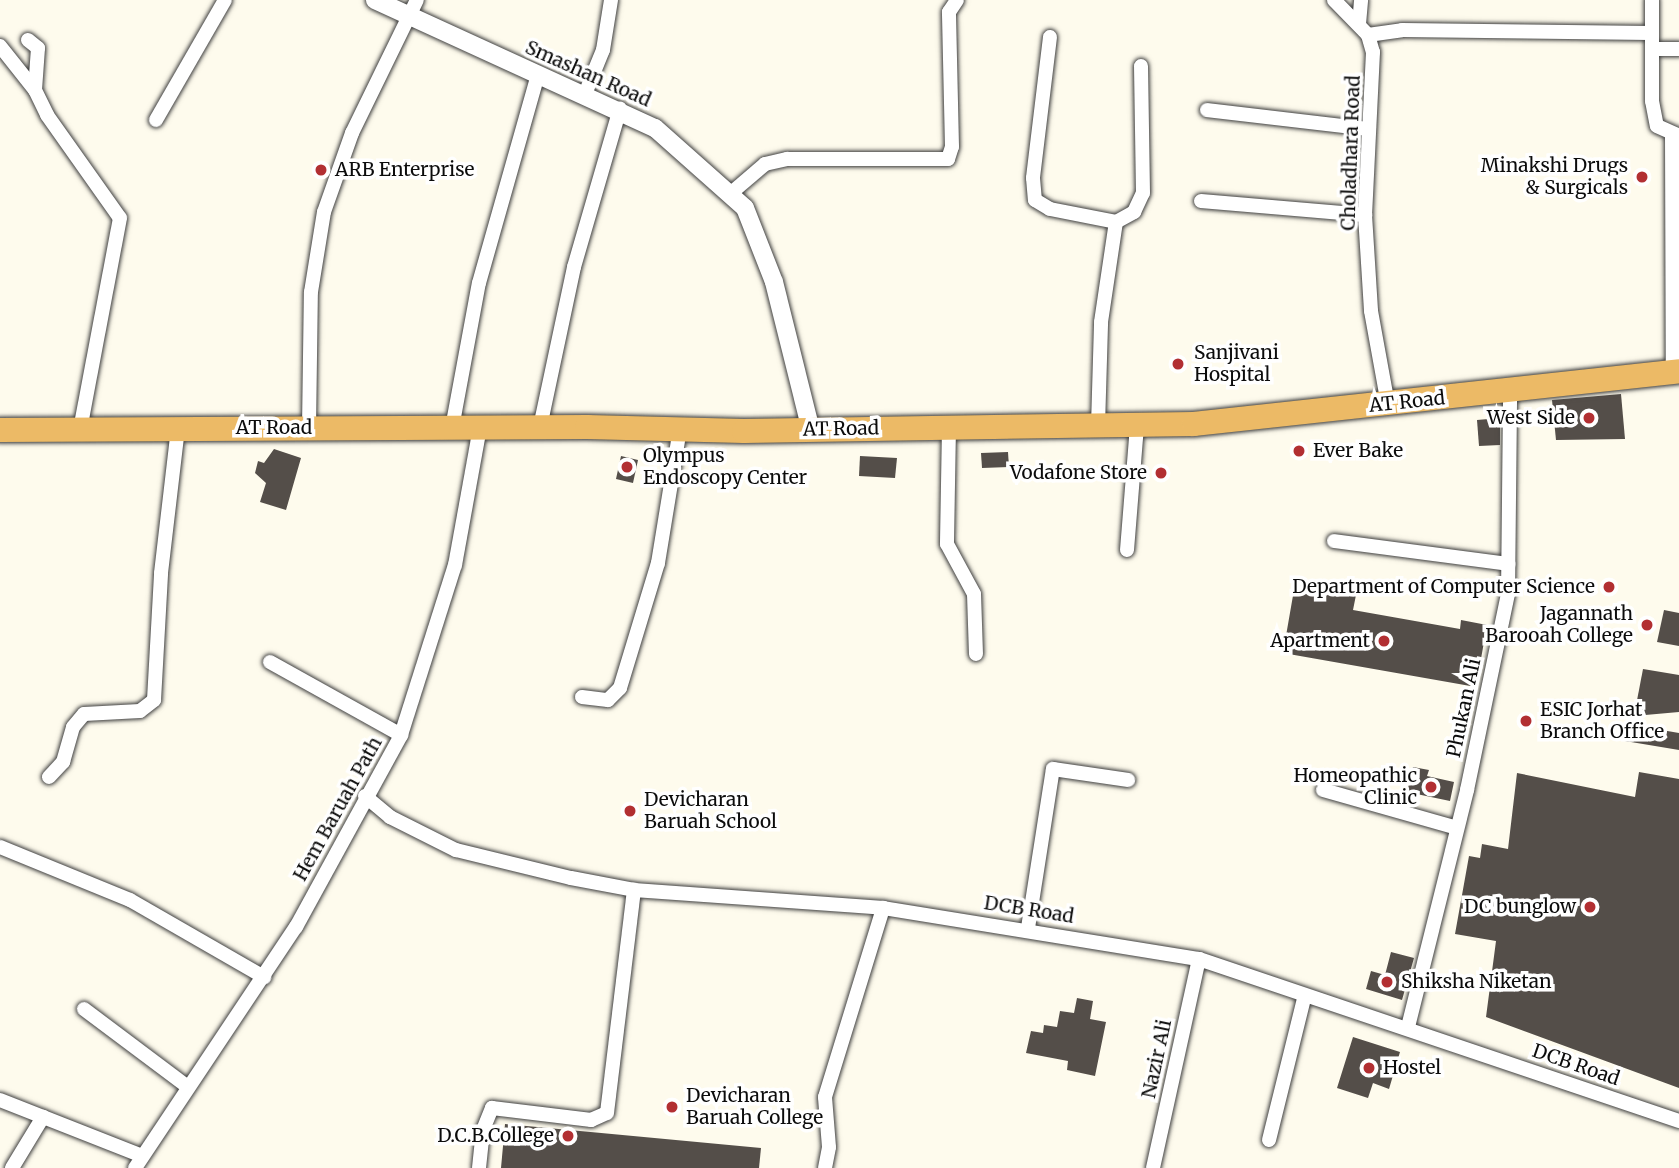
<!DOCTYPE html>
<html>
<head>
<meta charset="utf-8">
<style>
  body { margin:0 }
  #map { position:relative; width:1679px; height:1168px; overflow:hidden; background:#fefbed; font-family:Merriweather,serif }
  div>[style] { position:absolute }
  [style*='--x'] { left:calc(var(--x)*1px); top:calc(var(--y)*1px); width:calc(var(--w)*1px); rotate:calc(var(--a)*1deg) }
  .building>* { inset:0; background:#544e49 }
  .roads { filter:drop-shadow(0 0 2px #3f3f3f) drop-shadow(0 0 2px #3f3f3f) }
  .minor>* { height:14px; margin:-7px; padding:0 7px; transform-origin:7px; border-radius:7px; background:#fff }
  .tertiary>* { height:18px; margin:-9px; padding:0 9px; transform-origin:9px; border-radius:9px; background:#fff }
  .trunk>* { height:24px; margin:-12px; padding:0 12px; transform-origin:12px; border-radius:12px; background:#ecba66 }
  .dots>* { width:19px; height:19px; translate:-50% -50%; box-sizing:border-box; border:4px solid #fff; border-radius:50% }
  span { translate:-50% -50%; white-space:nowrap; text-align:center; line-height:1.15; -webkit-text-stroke:7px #fff; paint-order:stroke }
  .street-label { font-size:19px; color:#0c0c0c }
  .poi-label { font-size:19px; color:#0c0c0c }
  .right { translate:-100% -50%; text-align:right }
  .left { translate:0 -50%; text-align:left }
</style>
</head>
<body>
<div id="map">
  <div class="building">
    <i style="clip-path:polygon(1621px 394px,1625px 439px,1556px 440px,1552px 400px)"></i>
    <i style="clip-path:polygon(1500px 418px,1500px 445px,1479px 446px,1477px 420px)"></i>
    <i style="clip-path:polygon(274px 449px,301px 458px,286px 510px,260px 502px,266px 483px,255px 473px,258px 461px,264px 463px)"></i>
    <i style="clip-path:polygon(1008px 452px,1009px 467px,982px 468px,981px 453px)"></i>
    <i style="clip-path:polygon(621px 456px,638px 460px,633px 483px,616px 479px)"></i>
    <i style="clip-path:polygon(860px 456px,897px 458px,895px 478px,859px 476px)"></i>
    <i style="clip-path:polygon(1295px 584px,1356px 595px,1353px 610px,1460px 629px,1461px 620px,1487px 625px,1476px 687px,1283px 653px)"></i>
    <i style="clip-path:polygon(1664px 610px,1679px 613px,1679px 646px,1657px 642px)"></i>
    <i style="clip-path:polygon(1643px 669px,1679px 675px,1679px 712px,1634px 716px)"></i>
    <i style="clip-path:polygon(1627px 724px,1679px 733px,1679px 750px,1625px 741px)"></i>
    <i style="clip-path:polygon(1413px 767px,1429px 770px,1427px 776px,1454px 782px,1450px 801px,1407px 792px)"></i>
    <i style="clip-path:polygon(1639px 772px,1679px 779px,1679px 1088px,1486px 1017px,1496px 941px,1455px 934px,1469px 856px,1480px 858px,1482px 844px,1508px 849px,1517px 773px,1635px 797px)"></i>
    <i style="clip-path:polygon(1391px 952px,1414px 958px,1402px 1000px,1366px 989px,1371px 971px,1385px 975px)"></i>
    <i style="clip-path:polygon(1077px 998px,1093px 1001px,1090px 1019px,1106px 1022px,1095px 1076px,1067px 1070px,1068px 1061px,1026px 1053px,1031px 1031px,1043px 1033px,1044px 1025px,1057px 1027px,1060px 1011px,1074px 1013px)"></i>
    <i style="clip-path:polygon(1353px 1037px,1400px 1052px,1389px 1089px,1373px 1083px,1368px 1098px,1337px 1088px)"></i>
    <i style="clip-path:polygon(505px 1124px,761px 1148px,759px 1168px,501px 1168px)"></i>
  </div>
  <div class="roads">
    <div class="minor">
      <i style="--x:1334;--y:0;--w:49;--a:45.8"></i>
      <i style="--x:1368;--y:35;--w:18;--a:74"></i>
      <i style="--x:1373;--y:52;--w:163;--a:92.8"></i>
      <i style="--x:1365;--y:215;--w:96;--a:86.4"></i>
      <i style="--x:1371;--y:311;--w:96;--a:79.7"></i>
      <i style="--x:1652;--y:0;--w:101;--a:90"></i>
      <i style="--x:1652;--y:101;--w:25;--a:79"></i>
      <i style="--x:1657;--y:126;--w:24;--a:24"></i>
      <i style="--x:1359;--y:24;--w:24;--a:-85"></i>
      <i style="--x:1368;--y:35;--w:34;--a:-8"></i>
      <i style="--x:1402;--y:30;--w:248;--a:0.7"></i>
      <i style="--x:1050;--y:37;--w:142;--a:96.9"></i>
      <i style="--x:1033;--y:178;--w:22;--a:85"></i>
      <i style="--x:1035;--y:200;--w:17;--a:31"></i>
      <i style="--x:1050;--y:209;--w:67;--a:11.1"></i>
      <i style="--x:28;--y:40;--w:13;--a:39"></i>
      <i style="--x:38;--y:48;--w:42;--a:94.1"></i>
      <i style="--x:35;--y:90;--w:28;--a:64"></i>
      <i style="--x:47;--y:115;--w:126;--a:54.7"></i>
      <i style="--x:120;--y:218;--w:215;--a:100.7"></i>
      <i style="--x:0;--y:46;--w:56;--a:51.5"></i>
      <i style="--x:1653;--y:49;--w:26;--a:0"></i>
      <i style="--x:585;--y:94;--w:48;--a:-67.8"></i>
      <i style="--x:603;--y:50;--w:51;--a:-80.9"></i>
      <i style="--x:1207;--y:110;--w:163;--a:6.7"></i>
      <i style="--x:156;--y:120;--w:138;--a:-60.1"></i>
      <i style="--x:1672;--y:136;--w:236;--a:89.8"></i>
      <i style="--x:730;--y:194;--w:46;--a:-40.6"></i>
      <i style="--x:765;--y:164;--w:23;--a:-13"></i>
      <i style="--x:787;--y:159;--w:161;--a:0"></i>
      <i style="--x:948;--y:159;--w:13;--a:-72"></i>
      <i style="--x:952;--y:147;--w:135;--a:-91.3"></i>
      <i style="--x:949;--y:12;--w:14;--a:-56"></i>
      <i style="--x:1201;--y:201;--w:165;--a:4.9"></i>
      <i style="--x:1098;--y:426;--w:104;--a:-88.3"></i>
      <i style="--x:1101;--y:322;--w:101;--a:-81.5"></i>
      <i style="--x:1116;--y:222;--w:21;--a:-29"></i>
      <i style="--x:1134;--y:212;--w:21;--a:-65"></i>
      <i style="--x:1143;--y:193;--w:127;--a:-90.9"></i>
      <i style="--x:540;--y:427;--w:164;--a:-78"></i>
      <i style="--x:574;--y:267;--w:165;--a:-73.8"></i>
      <i style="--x:949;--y:427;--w:117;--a:91"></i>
      <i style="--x:947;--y:544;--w:57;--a:61.6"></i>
      <i style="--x:974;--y:594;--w:60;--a:88.1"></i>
      <i style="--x:309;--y:428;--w:136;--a:-89.2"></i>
      <i style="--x:311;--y:292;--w:81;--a:-80.8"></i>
      <i style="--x:324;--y:212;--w:84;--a:-70.5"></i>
      <i style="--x:352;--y:133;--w:148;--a:-64"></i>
      <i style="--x:452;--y:428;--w:147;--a:-79.5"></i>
      <i style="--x:479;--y:283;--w:217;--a:-74.2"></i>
      <i style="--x:1334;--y:541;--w:176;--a:7.5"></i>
      <i style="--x:1127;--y:550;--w:125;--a:-85.4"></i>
      <i style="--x:270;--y:662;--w:150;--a:29.1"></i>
      <i style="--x:582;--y:697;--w:26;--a:7"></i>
      <i style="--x:608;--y:700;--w:17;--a:-45"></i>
      <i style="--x:620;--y:688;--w:131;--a:-73.1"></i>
      <i style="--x:658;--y:563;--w:136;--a:-80.7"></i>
      <i style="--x:49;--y:777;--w:21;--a:-47"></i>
      <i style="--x:63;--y:762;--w:36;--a:-74"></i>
      <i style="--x:73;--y:727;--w:17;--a:-50"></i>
      <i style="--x:84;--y:714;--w:56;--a:-3.1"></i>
      <i style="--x:140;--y:711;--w:18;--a:-38"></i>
      <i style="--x:154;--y:700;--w:127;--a:-86.8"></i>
      <i style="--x:161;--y:573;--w:145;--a:-83.3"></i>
      <i style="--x:1323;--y:790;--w:139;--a:15.8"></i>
      <i style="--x:365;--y:796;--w:33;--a:40"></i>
      <i style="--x:390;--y:817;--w:74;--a:26.6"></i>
      <i style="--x:456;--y:850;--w:118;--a:13.7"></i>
      <i style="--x:571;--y:878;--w:64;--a:10.8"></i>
      <i style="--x:634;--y:890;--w:250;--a:4.1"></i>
      <i style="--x:883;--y:908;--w:320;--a:9.2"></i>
      <i style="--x:1199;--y:959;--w:507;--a:18.65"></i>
      <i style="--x:0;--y:847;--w:140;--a:22.2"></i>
      <i style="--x:130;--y:900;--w:155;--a:29.9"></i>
      <i style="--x:1028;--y:928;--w:161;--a:-81.1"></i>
      <i style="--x:1053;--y:769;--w:76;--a:8.3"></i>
      <i style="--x:84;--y:1009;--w:130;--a:36.9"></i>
      <i style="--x:1408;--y:1027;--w:244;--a:-76"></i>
      <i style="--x:1467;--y:790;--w:200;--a:-78.2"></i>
      <i style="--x:1508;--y:594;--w:203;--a:-89.4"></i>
      <i style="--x:0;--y:1100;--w:153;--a:21.5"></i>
      <i style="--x:1269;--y:1140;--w:149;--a:-76.1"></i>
      <i style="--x:12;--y:1168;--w:60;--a:-58.7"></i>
      <i style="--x:135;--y:1168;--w:290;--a:-56.3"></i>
      <i style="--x:296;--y:927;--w:219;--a:-61.3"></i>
      <i style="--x:401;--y:735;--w:178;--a:-72.4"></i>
      <i style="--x:455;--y:565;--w:139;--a:-79.7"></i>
      <i style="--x:479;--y:1168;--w:38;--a:-84"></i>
      <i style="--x:483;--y:1130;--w:24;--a:-68"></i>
      <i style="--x:492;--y:1108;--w:100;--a:6.9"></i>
      <i style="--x:591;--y:1120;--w:17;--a:-24"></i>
      <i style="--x:607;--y:1113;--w:225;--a:-83.1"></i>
      <i style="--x:825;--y:1168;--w:21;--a:-79"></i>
      <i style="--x:829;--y:1147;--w:50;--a:-94.6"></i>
      <i style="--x:825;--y:1097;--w:198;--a:-72.9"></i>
      <i style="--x:1153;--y:1168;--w:214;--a:-77.6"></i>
    </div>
    <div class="tertiary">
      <i style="--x:375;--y:0;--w:308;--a:24.6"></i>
      <i style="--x:655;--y:128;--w:120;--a:41.6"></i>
      <i style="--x:745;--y:208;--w:79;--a:68.6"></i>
      <i style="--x:774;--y:282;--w:153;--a:76"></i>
    </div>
    <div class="trunk">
      <i style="--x:0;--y:430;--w:587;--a:-0.29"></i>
      <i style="--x:587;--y:427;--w:157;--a:1.5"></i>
      <i style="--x:744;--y:431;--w:450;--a:-0.9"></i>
      <i style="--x:1194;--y:424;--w:488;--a:-6.2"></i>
    </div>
  </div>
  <div class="dots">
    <i style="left:321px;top:170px;background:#b22f32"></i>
    <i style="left:1642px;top:177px;background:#b22f32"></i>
    <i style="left:1178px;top:364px;background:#b22f32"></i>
    <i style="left:1589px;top:418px;background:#b22f32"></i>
    <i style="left:1299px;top:451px;background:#b22f32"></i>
    <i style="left:627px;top:467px;background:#b22f32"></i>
    <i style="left:1161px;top:473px;background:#b22f32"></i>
    <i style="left:1609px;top:587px;background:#b22f32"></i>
    <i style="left:1647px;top:625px;background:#b22f32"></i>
    <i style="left:1384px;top:641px;background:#b22f32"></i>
    <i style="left:1526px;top:721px;background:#b22f32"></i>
    <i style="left:1431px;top:787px;background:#b22f32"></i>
    <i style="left:630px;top:811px;background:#b22f32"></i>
    <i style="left:1590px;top:907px;background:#b22f32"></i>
    <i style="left:1387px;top:982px;background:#b22f32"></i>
    <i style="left:1369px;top:1068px;background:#b22f32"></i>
    <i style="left:672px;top:1107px;background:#b22f32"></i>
    <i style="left:568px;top:1136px;background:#b22f32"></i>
  </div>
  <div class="street-label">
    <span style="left:588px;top:74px;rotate:24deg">Smashan Road</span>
    <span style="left:1351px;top:153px;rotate:-88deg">Choladhara Road</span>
    <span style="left:1407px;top:402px;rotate:-6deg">AT Road</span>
    <span style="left:274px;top:428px">AT Road</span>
    <span style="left:841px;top:429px;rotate:-1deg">AT Road</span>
    <span style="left:1464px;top:708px;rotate:-78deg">Phukan Ali</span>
    <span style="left:338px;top:809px;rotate:-61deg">Hem Baruah Path</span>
    <span style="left:1029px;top:910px;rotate:9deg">DCB Road</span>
    <span style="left:1157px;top:1059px;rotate:-78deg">Nazir Ali</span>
    <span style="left:1576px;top:1065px;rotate:19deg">DCB Road</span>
  </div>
  <div class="poi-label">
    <span class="right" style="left:1628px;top:177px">Minakshi Drugs<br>&amp; Surgicals</span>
    <span class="left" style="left:335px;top:170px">ARB Enterprise</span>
    <span class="left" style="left:1194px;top:364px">Sanjivani<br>Hospital</span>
    <span class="right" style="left:1575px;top:418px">West Side</span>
    <span class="left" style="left:1313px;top:451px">Ever Bake</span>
    <span class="left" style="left:643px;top:467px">Olympus<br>Endoscopy Center</span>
    <span class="right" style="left:1147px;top:473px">Vodafone Store</span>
    <span class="right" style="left:1595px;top:587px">Department of Computer Science</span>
    <span class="right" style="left:1633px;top:625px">Jagannath<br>Barooah College</span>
    <span class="right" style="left:1370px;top:641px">Apartment</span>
    <span class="left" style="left:1540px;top:721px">ESIC Jorhat<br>Branch Office</span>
    <span class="right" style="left:1417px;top:787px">Homeopathic<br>Clinic</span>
    <span class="left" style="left:644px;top:811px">Devicharan<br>Baruah School</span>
    <span class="right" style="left:1576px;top:907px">DC bunglow</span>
    <span class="left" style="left:1401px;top:982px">Shiksha Niketan</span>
    <span class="left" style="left:1383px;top:1068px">Hostel</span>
    <span class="left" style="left:686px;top:1107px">Devicharan<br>Baruah College</span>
    <span class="right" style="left:554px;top:1136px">D.C.B.College</span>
  </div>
</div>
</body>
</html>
